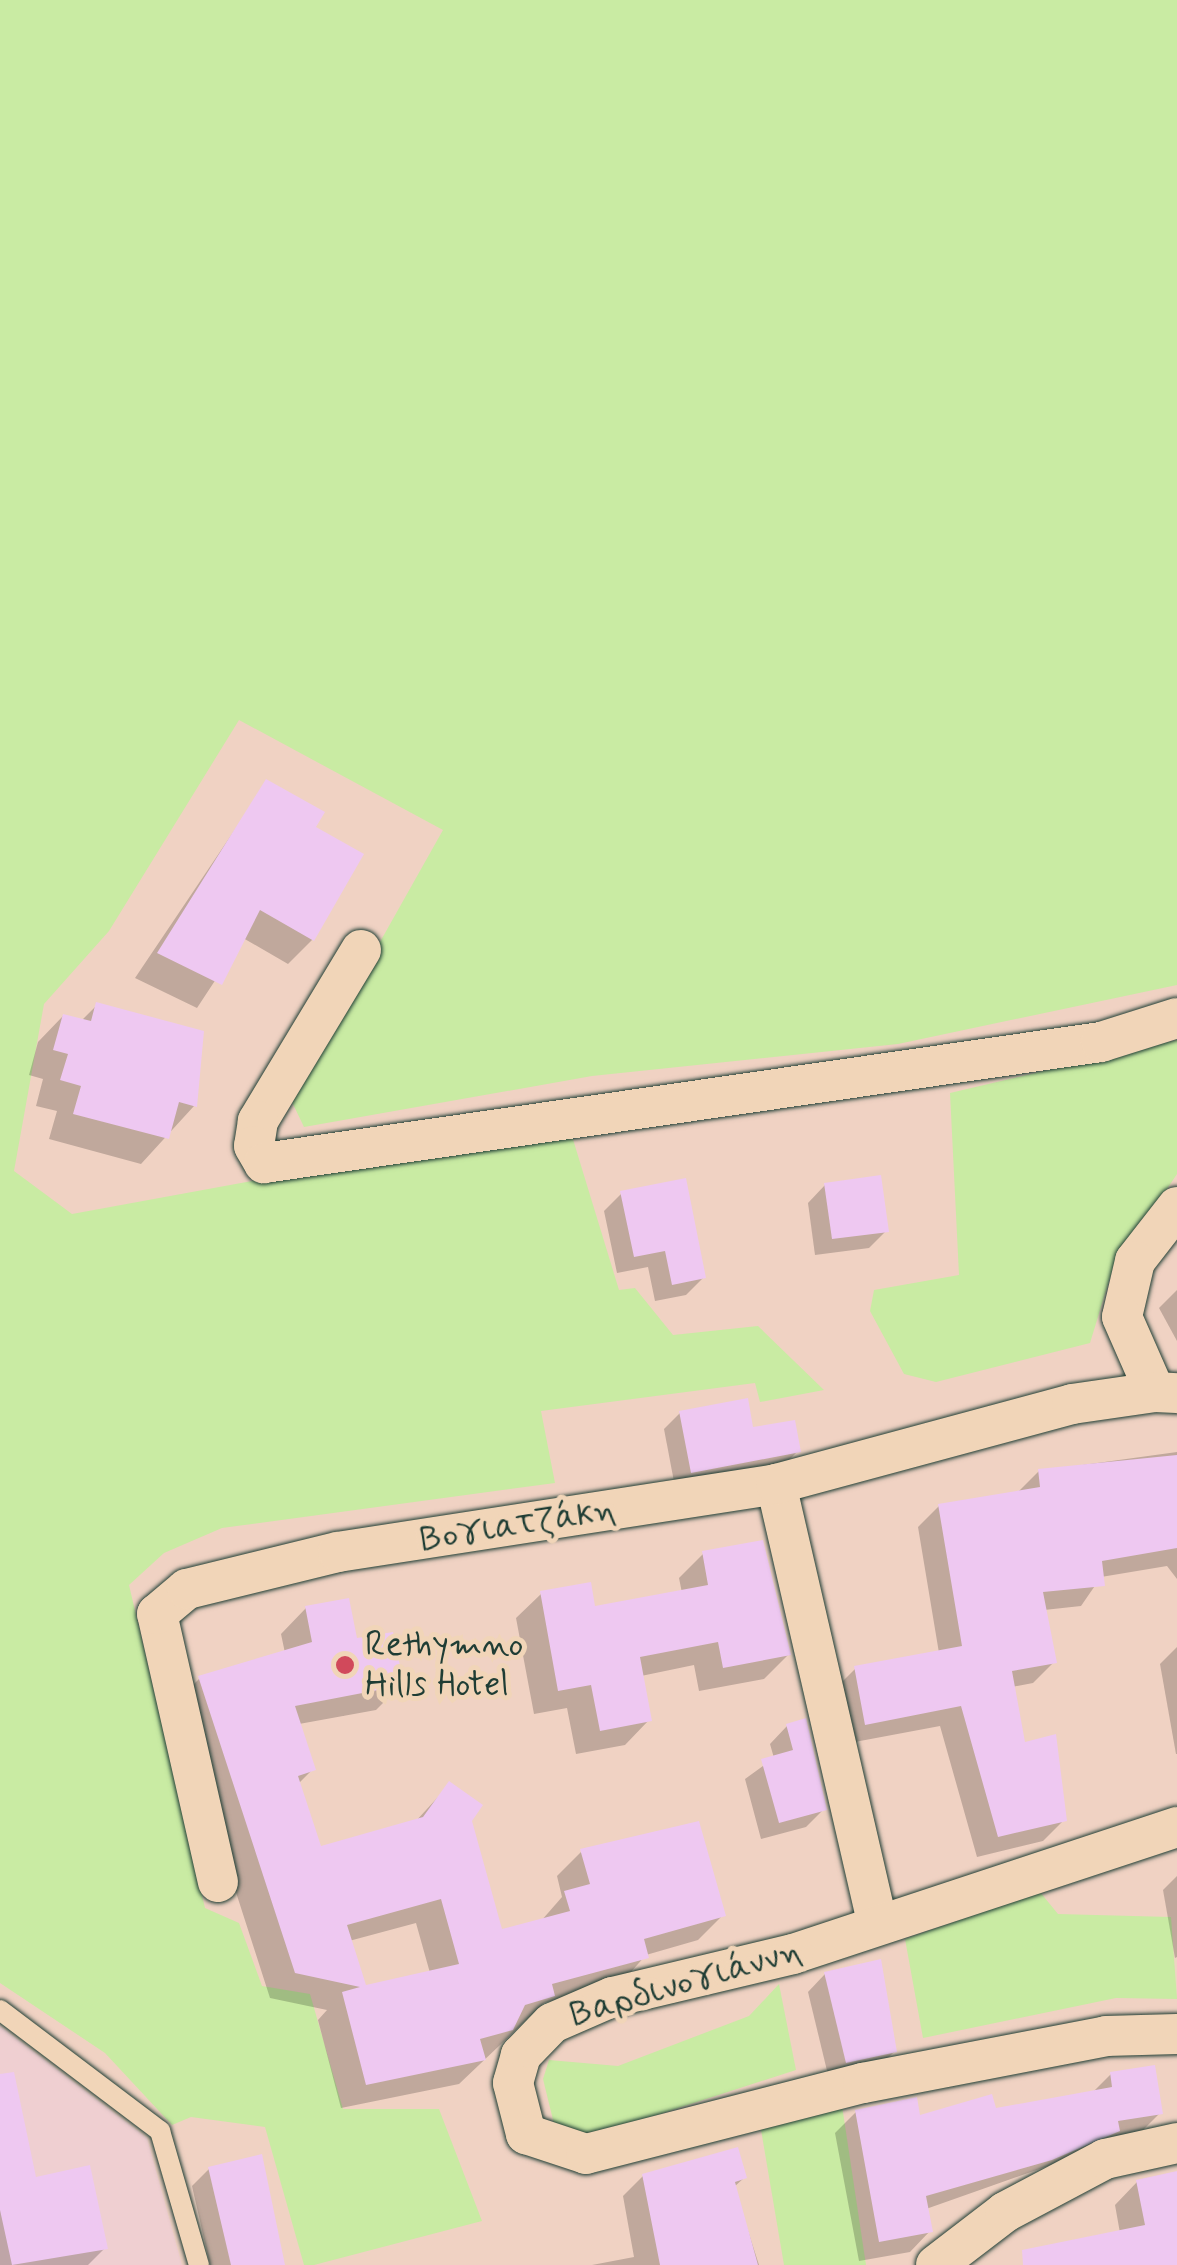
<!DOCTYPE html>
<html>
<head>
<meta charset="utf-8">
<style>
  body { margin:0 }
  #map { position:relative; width:1177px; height:2265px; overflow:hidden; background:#f0d2c3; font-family:Mynerve,sans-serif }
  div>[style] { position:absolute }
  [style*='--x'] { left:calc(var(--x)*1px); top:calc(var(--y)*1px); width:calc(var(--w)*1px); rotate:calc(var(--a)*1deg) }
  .built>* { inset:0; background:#efcfd1 }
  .green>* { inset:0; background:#c9eba3 }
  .shadow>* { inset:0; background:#0003 }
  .building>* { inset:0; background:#eec8f1 }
  .roads { filter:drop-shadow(0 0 2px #1f3d34) drop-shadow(0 0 2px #1f3d34) }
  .lane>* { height:20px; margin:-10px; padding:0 10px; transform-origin:10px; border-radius:10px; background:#f1d5b8 }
  .street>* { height:40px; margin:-20px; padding:0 20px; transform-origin:20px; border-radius:20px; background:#f1d5b8 }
  .dots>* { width:28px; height:28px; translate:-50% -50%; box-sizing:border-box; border:5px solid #f1d5b8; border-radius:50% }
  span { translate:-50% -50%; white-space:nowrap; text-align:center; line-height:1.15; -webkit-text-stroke:10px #f1d5b8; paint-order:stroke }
  .street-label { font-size:35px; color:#1f3d34 }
  .poi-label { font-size:35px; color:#1f3d34 }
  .left { translate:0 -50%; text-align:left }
</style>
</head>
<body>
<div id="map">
  <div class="built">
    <i style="clip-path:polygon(0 2026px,147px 2138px,182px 2265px,0 2265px)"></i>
  </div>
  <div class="green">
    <i style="clip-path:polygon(0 0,1177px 0,1177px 985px,898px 1044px,592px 1076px,304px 1127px,291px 1100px,443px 830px,239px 720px,109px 931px,44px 1004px,14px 1171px,72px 1214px,568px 1123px,619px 1290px,635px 1288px,673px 1335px,758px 1326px,824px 1390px,760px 1402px,755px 1383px,541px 1411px,555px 1483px,222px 1528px,164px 1553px,129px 1585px,205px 1908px,239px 1923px,262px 1986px,310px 1994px,343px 2109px,439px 2109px,482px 2221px,314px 2265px,304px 2265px,265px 2127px,191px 2117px,172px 2125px,105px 2053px,0 1983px)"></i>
    <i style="clip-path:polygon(1177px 1040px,1177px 1174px,1112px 1271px,1090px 1343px,936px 1382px,904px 1374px,870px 1311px,874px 1290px,959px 1275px,950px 1093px)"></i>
    <i style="clip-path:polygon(1040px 1892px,1058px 1914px,1171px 1917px,1177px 1999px,1116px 1998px,923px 2038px,905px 1939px)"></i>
    <i style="clip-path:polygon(779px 1984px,796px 2070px,623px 2126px,586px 2133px,554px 2124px,543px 2079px,549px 2060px,618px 2066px,749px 2016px)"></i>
    <i style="clip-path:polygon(841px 2099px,866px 2265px,784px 2265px,759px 2118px)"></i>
  </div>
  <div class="shadow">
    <i style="clip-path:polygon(267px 782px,313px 828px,312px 940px,288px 964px,243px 938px,197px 1008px,135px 978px)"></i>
    <i style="clip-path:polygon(97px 1005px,194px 1106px,141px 1164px,49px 1139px,57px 1111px,36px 1106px,43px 1079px,29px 1075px,38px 1042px,63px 1016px,81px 1021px)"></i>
    <i style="clip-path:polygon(825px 1185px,886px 1231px,869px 1248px,815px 1255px,808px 1203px)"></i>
    <i style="clip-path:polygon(622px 1193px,704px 1277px,686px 1295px,655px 1301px,648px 1267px,617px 1273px,604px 1211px)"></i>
    <i style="clip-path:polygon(1177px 1290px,1177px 1341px,1159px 1308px)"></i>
    <i style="clip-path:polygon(680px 1413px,751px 1430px,798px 1451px,782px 1467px,675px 1487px,664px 1429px)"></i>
    <i style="clip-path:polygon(1177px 1452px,1177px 1579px,1167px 1566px,1101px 1577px,1081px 1606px,1044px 1610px,1054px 1662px,1033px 1683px,1012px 1687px,1023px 1745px,1064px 1820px,1043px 1841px,977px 1857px,940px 1726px,844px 1744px,834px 1690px,855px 1669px,939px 1653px,918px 1527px,939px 1506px,1017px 1493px,1039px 1471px)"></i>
    <i style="clip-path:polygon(704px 1553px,788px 1655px,764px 1679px,699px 1691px,694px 1665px,641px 1676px,649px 1720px,625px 1745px,576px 1754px,567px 1708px,534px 1714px,516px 1618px,541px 1594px,593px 1609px,682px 1593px,679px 1578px)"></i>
    <i style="clip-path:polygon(evenodd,306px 1608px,401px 1685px,376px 1710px,299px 1724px,313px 1769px,298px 1784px,319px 1849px,415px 1822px,449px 1785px,469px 1820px,500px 1932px,541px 1921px,562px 1897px,557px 1876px,582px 1851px,723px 1915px,698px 1940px,646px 1955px,622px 1982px,544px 2003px,459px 2084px,341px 2108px,318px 2020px,327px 2010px,270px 1998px,175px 1703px,200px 1678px,285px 1653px,281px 1634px,306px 1608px,416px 1923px,430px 1973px,365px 1988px,349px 1941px,416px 1923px)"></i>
    <i style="clip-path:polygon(1177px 1647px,1177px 1754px,1176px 1754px,1160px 1664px)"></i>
    <i style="clip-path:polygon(787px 1726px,824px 1809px,806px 1827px,761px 1839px,745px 1779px,774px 1758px,770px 1744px)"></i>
    <i style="clip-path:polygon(1177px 1876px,1177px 1957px,1175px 1958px,1163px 1890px)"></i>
    <i style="clip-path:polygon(825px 1974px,895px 2051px,877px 2069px,829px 2079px,808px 1992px)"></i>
    <i style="clip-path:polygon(1111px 2074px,1160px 2113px,1139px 2134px,926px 2209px,930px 2231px,910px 2252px,859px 2261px,835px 2133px,856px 2112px,918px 2118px,994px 2111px,1092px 2093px)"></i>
    <i style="clip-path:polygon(0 2103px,34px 2180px,105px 2248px,88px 2265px,0 2265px)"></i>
    <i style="clip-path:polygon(209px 2169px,282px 2265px,210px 2265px,192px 2186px)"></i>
    <i style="clip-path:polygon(1177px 2174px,1177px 2265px,1054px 2265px,1120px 2233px,1115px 2205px,1137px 2182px)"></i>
    <i style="clip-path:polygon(643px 2176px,744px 2178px,734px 2187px,759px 2265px,592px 2265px,634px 2257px,623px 2196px)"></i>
  </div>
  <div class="building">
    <i style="clip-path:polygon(266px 779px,325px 812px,316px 827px,364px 854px,314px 941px,260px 910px,222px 985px,157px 953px)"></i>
    <i style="clip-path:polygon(96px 1002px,204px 1031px,197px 1107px,179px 1102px,169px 1139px,73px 1114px,81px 1086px,60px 1080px,68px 1054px,53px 1050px,63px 1014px,91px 1021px)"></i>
    <i style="clip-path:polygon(881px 1175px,889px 1232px,832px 1239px,824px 1183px)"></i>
    <i style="clip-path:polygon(686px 1178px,706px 1278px,672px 1285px,665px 1251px,634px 1257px,620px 1191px)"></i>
    <i style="clip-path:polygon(748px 1398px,753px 1427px,795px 1420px,801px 1452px,691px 1473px,679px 1411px)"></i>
    <i style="clip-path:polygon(1177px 1455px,1177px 1548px,1102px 1561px,1105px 1586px,1043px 1592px,1057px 1663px,1012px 1671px,1025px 1742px,1056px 1734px,1067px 1821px,998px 1837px,961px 1706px,865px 1725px,854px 1666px,962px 1646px,938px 1504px,1040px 1487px,1038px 1469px)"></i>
    <i style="clip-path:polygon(763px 1540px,791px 1655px,723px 1668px,718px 1642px,640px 1657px,652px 1721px,600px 1731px,591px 1685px,558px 1691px,540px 1591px,591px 1582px,595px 1606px,708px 1585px,702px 1551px)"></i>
    <i style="clip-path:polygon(evenodd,349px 1598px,357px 1638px,393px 1632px,404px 1685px,295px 1706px,316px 1770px,298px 1776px,321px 1846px,423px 1817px,449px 1781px,483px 1805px,472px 1821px,502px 1929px,570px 1911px,564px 1891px,590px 1884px,580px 1849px,699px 1821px,726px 1916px,644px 1939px,649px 1958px,552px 1984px,555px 1996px,525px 2005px,513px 2030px,480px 2039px,486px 2060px,366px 2085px,342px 1992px,360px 1987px,295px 1973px,198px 1676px,312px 1642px,305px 1606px,349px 1598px,441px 1899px,459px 1964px,366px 1985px,347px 1925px,441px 1899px)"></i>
    <i style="clip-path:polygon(806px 1718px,827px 1810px,779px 1823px,761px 1759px,793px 1750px,786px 1724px)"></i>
    <i style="clip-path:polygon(881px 1959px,897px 2052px,846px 2063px,824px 1972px)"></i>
    <i style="clip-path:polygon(1155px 2065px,1163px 2114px,1118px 2121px,1120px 2131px,1052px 2160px,926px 2196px,933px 2232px,879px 2242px,855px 2110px,917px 2097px,920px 2115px,992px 2094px,996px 2108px,1112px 2087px,1110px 2072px)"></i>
    <i style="clip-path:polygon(14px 2072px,36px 2177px,90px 2165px,108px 2249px,12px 2265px,0 2210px,0 2074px)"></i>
    <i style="clip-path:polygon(738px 2147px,747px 2178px,735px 2182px,758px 2265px,660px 2265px,642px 2174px)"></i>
    <i style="clip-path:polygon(262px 2154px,285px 2265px,231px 2265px,208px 2167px)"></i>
    <i style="clip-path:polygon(1177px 2171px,1177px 2265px,1023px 2265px,1022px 2250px,1145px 2225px,1136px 2180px)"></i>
  </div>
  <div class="roads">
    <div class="lane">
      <i style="--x:0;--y:2010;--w:201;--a:37.1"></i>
      <i style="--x:160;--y:2131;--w:140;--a:73.8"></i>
    </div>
    <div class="street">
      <i style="--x:361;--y:950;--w:200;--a:121.1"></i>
      <i style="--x:258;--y:1121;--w:25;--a:99"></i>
      <i style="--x:254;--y:1146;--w:20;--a:60"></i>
      <i style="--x:264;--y:1163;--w:846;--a:-8.23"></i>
      <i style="--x:1101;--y:1042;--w:80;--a:-17.5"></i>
      <i style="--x:1177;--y:1207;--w:68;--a:127.9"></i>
      <i style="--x:1135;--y:1261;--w:57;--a:103.1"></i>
      <i style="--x:1122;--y:1317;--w:82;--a:66.3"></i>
      <i style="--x:1155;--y:1392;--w:22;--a:3"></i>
      <i style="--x:776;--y:1484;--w:449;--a:77"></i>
      <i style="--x:1177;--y:1827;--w:404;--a:161.7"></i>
      <i style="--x:793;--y:1954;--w:186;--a:166.6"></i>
      <i style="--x:612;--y:1997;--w:65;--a:156.6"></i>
      <i style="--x:552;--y:2023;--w:45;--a:134.1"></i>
      <i style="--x:521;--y:2055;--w:29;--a:106"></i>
      <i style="--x:513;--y:2083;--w:53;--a:75.7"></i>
      <i style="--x:526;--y:2134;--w:63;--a:18.4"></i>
      <i style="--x:586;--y:2154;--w:286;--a:-14.4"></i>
      <i style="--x:863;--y:2083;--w:248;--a:-10.9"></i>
      <i style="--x:1106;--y:2036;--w:71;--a:-1.6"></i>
      <i style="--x:218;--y:1882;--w:275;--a:-102.8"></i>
      <i style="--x:157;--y:1614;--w:39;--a:-40"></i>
      <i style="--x:187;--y:1589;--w:155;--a:-13.8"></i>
      <i style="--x:338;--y:1552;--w:443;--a:-8.8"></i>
      <i style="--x:776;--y:1484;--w:307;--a:-15.1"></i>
      <i style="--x:1072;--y:1404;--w:84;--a:-8.2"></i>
      <i style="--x:936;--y:2265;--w:87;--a:-37.5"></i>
      <i style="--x:1005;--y:2212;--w:113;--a:-27.9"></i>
      <i style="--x:1105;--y:2159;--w:74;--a:-12.5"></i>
    </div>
  </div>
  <div class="dots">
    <i style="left:345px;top:1665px;background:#d1495b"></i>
  </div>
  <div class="street-label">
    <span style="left:518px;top:1525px;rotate:-9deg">Βογιατζάκη</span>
    <span style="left:686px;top:1983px;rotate:-16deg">Βαρδινογιάννη</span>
  </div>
  <div class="poi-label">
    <span class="left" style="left:365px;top:1665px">Rethymno<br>Hills Hotel</span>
  </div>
</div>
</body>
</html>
